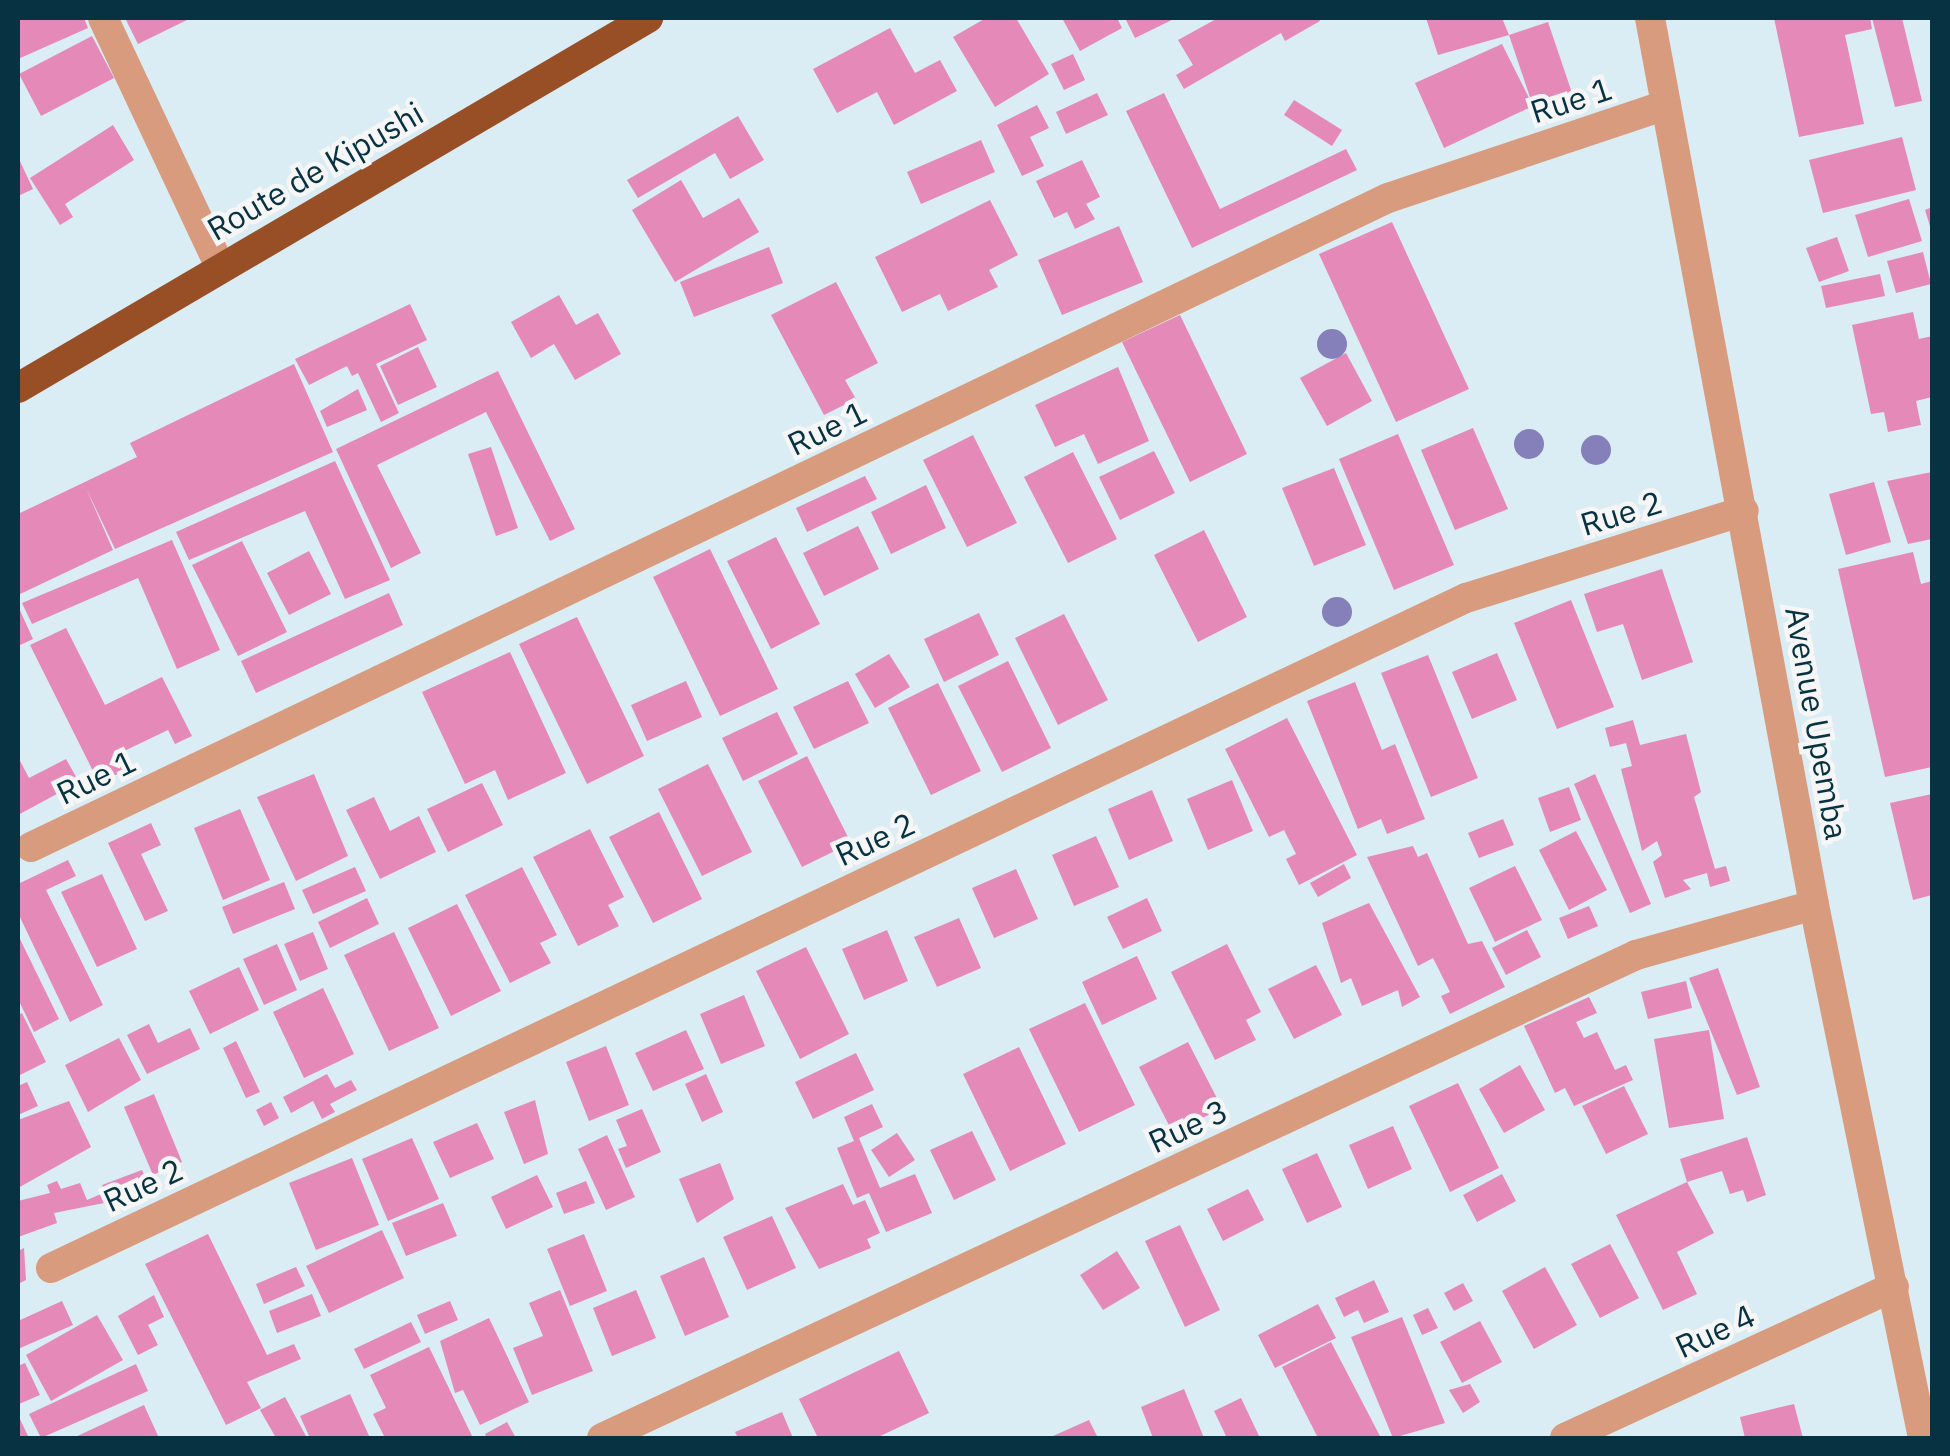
<!DOCTYPE html>
<html>
<head>
<meta charset="utf-8">
<style>
  body { margin:0 }
  #map { position:relative; width:1950px; height:1456px; overflow:hidden; background:#daecf4; font-family:"IBM Plex Sans",sans-serif }
  div>[style] { position:absolute }
  [style*='--x'] { left:calc(var(--x)*1px); top:calc(var(--y)*1px); width:calc(var(--w)*1px); rotate:calc(var(--a)*1deg) }
  .building>* { inset:0; background:#e589b9 }
  .minor>* { height:30px; margin:-15px; padding:0 15px; transform-origin:15px; border-radius:15px; background:#d89b7d }
  .highway>* { height:30px; margin:-15px; padding:0 15px; transform-origin:15px; border-radius:15px; background:#984f26 }
  .trees>* { width:30px; height:30px; margin:-15px; border-radius:50%; background:#857fba }
  span { translate:-50% -50%; white-space:nowrap; text-align:center; line-height:1.15; -webkit-text-stroke:9px #f6f6f6; paint-order:stroke }
  .street-label { font-size:32px; color:#063242 }
  .frame { position:absolute; inset:0; border:20px solid #063242; pointer-events:none }
</style>
</head>
<body>
<div id="map">
  <div class="building">
    <i style="clip-path:polygon(18px 18px,84px 18px,88px 28px,18px 59px)"></i>
    <i style="clip-path:polygon(125px 18px,191px 18px,138px 44px)"></i>
    <i style="clip-path:polygon(986px 18px,1016px 18px,1049px 74px,995px 107px,953px 37px)"></i>
    <i style="clip-path:polygon(1062px 18px,1117px 18px,1122px 28px,1080px 51px)"></i>
    <i style="clip-path:polygon(1125px 18px,1176px 18px,1135px 38px)"></i>
    <i style="clip-path:polygon(1218px 18px,1318px 18px,1320px 21px,1285px 41px,1281px 33px,1184px 89px,1176px 75px,1193px 65px,1178px 40px)"></i>
    <i style="clip-path:polygon(1426px 18px,1502px 18px,1509px 35px,1438px 55px)"></i>
    <i style="clip-path:polygon(1774px 18px,1870px 18px,1872px 29px,1845px 35px,1864px 124px,1799px 137px)"></i>
    <i style="clip-path:polygon(1872px 18px,1902px 18px,1922px 101px,1895px 107px)"></i>
    <i style="clip-path:polygon(1548px 22px,1572px 93px,1533px 106px,1509px 35px)"></i>
    <i style="clip-path:polygon(890px 28px,915px 73px,940px 60px,957px 91px,894px 125px,877px 92px,837px 113px,813px 69px)"></i>
    <i style="clip-path:polygon(92px 36px,114px 78px,41px 116px,19px 74px)"></i>
    <i style="clip-path:polygon(1502px 44px,1533px 106px,1444px 148px,1415px 83px)"></i>
    <i style="clip-path:polygon(1073px 54px,1085px 80px,1064px 90px,1051px 64px)"></i>
    <i style="clip-path:polygon(1097px 93px,1108px 115px,1066px 134px,1056px 112px)"></i>
    <i style="clip-path:polygon(1164px 93px,1220px 209px,1346px 149px,1357px 170px,1192px 248px,1126px 111px)"></i>
    <i style="clip-path:polygon(1294px 100px,1342px 130px,1332px 146px,1284px 115px)"></i>
    <i style="clip-path:polygon(1037px 105px,1049px 128px,1030px 137px,1044px 166px,1022px 176px,997px 125px)"></i>
    <i style="clip-path:polygon(738px 116px,764px 160px,730px 179px,715px 153px,638px 198px,627px 180px)"></i>
    <i style="clip-path:polygon(113px 125px,134px 160px,65px 204px,73px 217px,60px 225px,30px 178px)"></i>
    <i style="clip-path:polygon(1902px 137px,1916px 190px,1823px 213px,1809px 160px)"></i>
    <i style="clip-path:polygon(981px 140px,995px 172px,921px 204px,907px 172px)"></i>
    <i style="clip-path:polygon(18px 157px,33px 189px,18px 196px)"></i>
    <i style="clip-path:polygon(1082px 160px,1100px 197px,1086px 204px,1095px 219px,1075px 229px,1067px 212px,1054px 218px,1036px 181px)"></i>
    <i style="clip-path:polygon(681px 180px,703px 218px,739px 198px,759px 232px,675px 282px,632px 210px)"></i>
    <i style="clip-path:polygon(1909px 199px,1922px 241px,1868px 257px,1855px 215px)"></i>
    <i style="clip-path:polygon(990px 200px,1018px 255px,989px 270px,998px 287px,948px 311px,940px 294px,902px 312px,875px 257px)"></i>
    <i style="clip-path:polygon(1932px 207px,1932px 233px,1925px 210px)"></i>
    <i style="clip-path:polygon(1392px 222px,1469px 389px,1396px 422px,1319px 254px)"></i>
    <i style="clip-path:polygon(1119px 226px,1143px 282px,1062px 315px,1038px 260px)"></i>
    <i style="clip-path:polygon(1837px 237px,1849px 271px,1819px 282px,1806px 248px)"></i>
    <i style="clip-path:polygon(769px 247px,783px 283px,694px 317px,680px 282px)"></i>
    <i style="clip-path:polygon(1923px 252px,1931px 284px,1896px 293px,1887px 261px)"></i>
    <i style="clip-path:polygon(1880px 274px,1885px 296px,1826px 308px,1821px 286px)"></i>
    <i style="clip-path:polygon(836px 282px,878px 363px,845px 380px,856px 399px,824px 415px,771px 315px)"></i>
    <i style="clip-path:polygon(559px 295px,576px 325px,598px 313px,621px 354px,575px 380px,554px 344px,531px 358px,511px 322px)"></i>
    <i style="clip-path:polygon(410px 304px,427px 340px,376px 364px,399px 413px,381px 422px,358px 373px,352px 376px,347px 366px,309px 385px,295px 359px)"></i>
    <i style="clip-path:polygon(1913px 312px,1919px 339px,1932px 336px,1932px 397px,1916px 401px,1921px 425px,1888px 432px,1884px 412px,1871px 414px,1852px 325px)"></i>
    <i style="clip-path:polygon(1180px 315px,1247px 454px,1190px 482px,1122px 342px)"></i>
    <i style="clip-path:polygon(418px 347px,437px 387px,398px 405px,380px 366px)"></i>
    <i style="clip-path:polygon(1346px 353px,1372px 401px,1327px 426px,1300px 378px)"></i>
    <i style="clip-path:polygon(294px 364px,333px 452px,115px 549px,86px 488px,113px 550px,18px 595px,18px 514px,137px 457px,130px 443px)"></i>
    <i style="clip-path:polygon(1118px 367px,1149px 441px,1098px 464px,1084px 434px,1055px 447px,1035px 405px)"></i>
    <i style="clip-path:polygon(498px 371px,575px 529px,550px 541px,486px 412px,377px 465px,421px 553px,391px 568px,336px 449px)"></i>
    <i style="clip-path:polygon(358px 389px,367px 410px,327px 427px,320px 411px)"></i>
    <i style="clip-path:polygon(1473px 428px,1508px 509px,1455px 530px,1421px 450px)"></i>
    <i style="clip-path:polygon(1398px 434px,1454px 565px,1394px 590px,1339px 459px)"></i>
    <i style="clip-path:polygon(973px 435px,1017px 523px,967px 547px,923px 460px)"></i>
    <i style="clip-path:polygon(491px 447px,518px 528px,496px 536px,468px 454px)"></i>
    <i style="clip-path:polygon(1154px 451px,1175px 493px,1120px 520px,1099px 477px)"></i>
    <i style="clip-path:polygon(1073px 452px,1117px 539px,1068px 563px,1024px 477px)"></i>
    <i style="clip-path:polygon(335px 461px,390px 580px,345px 599px,305px 511px,189px 560px,176px 532px)"></i>
    <i style="clip-path:polygon(1334px 468px,1366px 545px,1314px 566px,1282px 488px)"></i>
    <i style="clip-path:polygon(1932px 472px,1932px 539px,1908px 544px,1887px 481px)"></i>
    <i style="clip-path:polygon(865px 476px,877px 499px,807px 532px,796px 508px)"></i>
    <i style="clip-path:polygon(1874px 482px,1891px 542px,1846px 555px,1829px 494px)"></i>
    <i style="clip-path:polygon(926px 485px,946px 528px,891px 554px,871px 512px)"></i>
    <i style="clip-path:polygon(858px 526px,879px 569px,824px 596px,803px 553px)"></i>
    <i style="clip-path:polygon(1204px 530px,1247px 617px,1198px 642px,1154px 555px)"></i>
    <i style="clip-path:polygon(776px 537px,820px 624px,771px 649px,727px 561px)"></i>
    <i style="clip-path:polygon(172px 540px,220px 650px,177px 669px,138px 578px,32px 624px,22px 603px)"></i>
    <i style="clip-path:polygon(242px 541px,287px 632px,238px 656px,192px 565px)"></i>
    <i style="clip-path:polygon(710px 549px,778px 689px,720px 716px,653px 577px)"></i>
    <i style="clip-path:polygon(309px 551px,331px 594px,289px 615px,267px 573px)"></i>
    <i style="clip-path:polygon(1913px 552px,1921px 584px,1932px 581px,1932px 767px,1885px 777px,1838px 569px)"></i>
    <i style="clip-path:polygon(1662px 569px,1693px 662px,1642px 680px,1623px 624px,1597px 632px,1584px 594px)"></i>
    <i style="clip-path:polygon(389px 593px,403px 625px,256px 693px,241px 661px)"></i>
    <i style="clip-path:polygon(1571px 600px,1614px 707px,1557px 729px,1514px 623px)"></i>
    <i style="clip-path:polygon(18px 606px,33px 639px,18px 646px)"></i>
    <i style="clip-path:polygon(979px 613px,999px 655px,944px 682px,924px 639px)"></i>
    <i style="clip-path:polygon(1064px 614px,1108px 700px,1058px 725px,1015px 638px)"></i>
    <i style="clip-path:polygon(577px 617px,644px 756px,587px 784px,519px 644px)"></i>
    <i style="clip-path:polygon(66px 628px,105px 705px,162px 677px,192px 736px,175px 744px,168px 730px,120px 753px,128px 769px,99px 783px,30px 645px)"></i>
    <i style="clip-path:polygon(510px 652px,566px 773px,508px 800px,495px 770px,465px 784px,422px 692px)"></i>
    <i style="clip-path:polygon(1497px 653px,1517px 700px,1472px 719px,1452px 672px)"></i>
    <i style="clip-path:polygon(889px 654px,910px 687px,875px 708px,855px 674px)"></i>
    <i style="clip-path:polygon(1428px 655px,1478px 778px,1431px 797px,1381px 673px)"></i>
    <i style="clip-path:polygon(1008px 661px,1051px 748px,1002px 772px,958px 686px)"></i>
    <i style="clip-path:polygon(686px 681px,702px 717px,647px 741px,631px 705px)"></i>
    <i style="clip-path:polygon(848px 681px,869px 723px,814px 749px,793px 707px)"></i>
    <i style="clip-path:polygon(1355px 682px,1382px 750px,1395px 744px,1425px 819px,1387px 834px,1381px 819px,1358px 829px,1307px 701px)"></i>
    <i style="clip-path:polygon(938px 683px,981px 771px,931px 795px,888px 708px)"></i>
    <i style="clip-path:polygon(777px 712px,798px 754px,743px 781px,722px 738px)"></i>
    <i style="clip-path:polygon(1287px 718px,1357px 855px,1299px 885px,1286px 859px,1296px 854px,1284px 830px,1269px 837px,1225px 749px)"></i>
    <i style="clip-path:polygon(1633px 720px,1640px 745px,1686px 734px,1701px 792px,1694px 797px,1715px 869px,1726px 866px,1730px 881px,1710px 887px,1707px 873px,1683px 880px,1691px 889px,1665px 898px,1653px 862px,1662px 855px,1657px 841px,1642px 851px,1621px 769px,1632px 766px,1626px 743px,1610px 747px,1605px 728px)"></i>
    <i style="clip-path:polygon(807px 756px,851px 843px,802px 867px,758px 781px)"></i>
    <i style="clip-path:polygon(18px 757px,29px 778px,66px 759px,79px 782px,18px 815px)"></i>
    <i style="clip-path:polygon(708px 764px,752px 852px,702px 876px,658px 789px)"></i>
    <i style="clip-path:polygon(314px 774px,348px 856px,296px 881px,257px 797px)"></i>
    <i style="clip-path:polygon(1595px 774px,1651px 904px,1630px 913px,1574px 784px)"></i>
    <i style="clip-path:polygon(1232px 780px,1253px 831px,1208px 850px,1187px 799px)"></i>
    <i style="clip-path:polygon(482px 783px,503px 825px,448px 852px,427px 809px)"></i>
    <i style="clip-path:polygon(1569px 787px,1581px 820px,1550px 832px,1538px 798px)"></i>
    <i style="clip-path:polygon(1152px 790px,1173px 841px,1129px 860px,1108px 809px)"></i>
    <i style="clip-path:polygon(1932px 794px,1932px 895px,1913px 900px,1890px 803px)"></i>
    <i style="clip-path:polygon(374px 797px,390px 831px,419px 816px,436px 852px,380px 879px,346px 810px)"></i>
    <i style="clip-path:polygon(240px 809px,270px 880px,223px 900px,194px 828px)"></i>
    <i style="clip-path:polygon(659px 812px,702px 899px,653px 923px,609px 837px)"></i>
    <i style="clip-path:polygon(1503px 819px,1514px 845px,1479px 858px,1468px 833px)"></i>
    <i style="clip-path:polygon(151px 823px,161px 845px,141px 854px,168px 911px,145px 921px,108px 843px)"></i>
    <i style="clip-path:polygon(590px 829px,624px 897px,608px 905px,619px 926px,578px 946px,533px 857px)"></i>
    <i style="clip-path:polygon(1576px 831px,1607px 890px,1569px 910px,1539px 850px)"></i>
    <i style="clip-path:polygon(1096px 836px,1119px 887px,1074px 906px,1052px 855px)"></i>
    <i style="clip-path:polygon(1413px 846px,1418px 857px,1427px 853px,1468px 944px,1482px 941px,1505px 987px,1450px 1014px,1441px 996px,1450px 992px,1433px 958px,1418px 966px,1367px 857px)"></i>
    <i style="clip-path:polygon(68px 860px,76px 876px,46px 890px,103px 1005px,70px 1022px,18px 913px,18px 884px)"></i>
    <i style="clip-path:polygon(1344px 864px,1351px 878px,1318px 897px,1310px 883px)"></i>
    <i style="clip-path:polygon(1515px 866px,1542px 920px,1495px 942px,1469px 888px)"></i>
    <i style="clip-path:polygon(355px 867px,366px 891px,313px 914px,302px 890px)"></i>
    <i style="clip-path:polygon(522px 867px,557px 935px,540px 943px,551px 963px,510px 983px,465px 895px)"></i>
    <i style="clip-path:polygon(1016px 869px,1038px 919px,994px 938px,972px 888px)"></i>
    <i style="clip-path:polygon(102px 874px,137px 949px,97px 967px,61px 892px)"></i>
    <i style="clip-path:polygon(284px 882px,295px 909px,233px 934px,222px 907px)"></i>
    <i style="clip-path:polygon(367px 898px,379px 924px,330px 948px,318px 922px)"></i>
    <i style="clip-path:polygon(1147px 898px,1162px 931px,1123px 949px,1107px 917px)"></i>
    <i style="clip-path:polygon(1369px 903px,1420px 997px,1402px 1007px,1398px 990px,1362px 1006px,1351px 978px,1341px 983px,1322px 923px)"></i>
    <i style="clip-path:polygon(457px 904px,501px 991px,451px 1016px,408px 928px)"></i>
    <i style="clip-path:polygon(1589px 906px,1598px 926px,1568px 939px,1559px 918px)"></i>
    <i style="clip-path:polygon(959px 918px,981px 968px,937px 987px,914px 937px)"></i>
    <i style="clip-path:polygon(887px 930px,908px 981px,864px 1000px,842px 949px)"></i>
    <i style="clip-path:polygon(1527px 930px,1541px 957px,1506px 975px,1492px 948px)"></i>
    <i style="clip-path:polygon(313px 932px,328px 969px,300px 981px,284px 944px)"></i>
    <i style="clip-path:polygon(394px 932px,439px 1028px,389px 1051px,344px 955px)"></i>
    <i style="clip-path:polygon(18px 935px,59px 1019px,34px 1032px,18px 999px)"></i>
    <i style="clip-path:polygon(277px 944px,297px 990px,264px 1005px,243px 959px)"></i>
    <i style="clip-path:polygon(1227px 944px,1261px 1012px,1246px 1020px,1256px 1040px,1215px 1060px,1171px 972px)"></i>
    <i style="clip-path:polygon(806px 947px,849px 1034px,800px 1059px,756px 971px)"></i>
    <i style="clip-path:polygon(1137px 956px,1157px 999px,1102px 1025px,1082px 982px)"></i>
    <i style="clip-path:polygon(1316px 965px,1342px 1015px,1294px 1039px,1268px 989px)"></i>
    <i style="clip-path:polygon(239px 967px,259px 1010px,210px 1034px,189px 991px)"></i>
    <i style="clip-path:polygon(1718px 968px,1760px 1087px,1737px 1095px,1689px 978px)"></i>
    <i style="clip-path:polygon(1686px 981px,1692px 1008px,1648px 1019px,1641px 992px)"></i>
    <i style="clip-path:polygon(323px 988px,354px 1054px,304px 1078px,273px 1012px)"></i>
    <i style="clip-path:polygon(744px 995px,765px 1046px,721px 1064px,700px 1014px)"></i>
    <i style="clip-path:polygon(1589px 997px,1597px 1013px,1576px 1022px,1584px 1038px,1597px 1032px,1615px 1070px,1626px 1065px,1633px 1080px,1574px 1106px,1565px 1088px,1555px 1093px,1524px 1026px)"></i>
    <i style="clip-path:polygon(1085px 1003px,1135px 1105px,1079px 1132px,1029px 1029px)"></i>
    <i style="clip-path:polygon(22px 1013px,46px 1062px,18px 1076px,18px 1015px)"></i>
    <i style="clip-path:polygon(149px 1024px,158px 1043px,190px 1028px,200px 1049px,147px 1074px,127px 1035px)"></i>
    <i style="clip-path:polygon(686px 1030px,704px 1069px,653px 1091px,635px 1053px)"></i>
    <i style="clip-path:polygon(1709px 1030px,1724px 1119px,1669px 1128px,1654px 1039px)"></i>
    <i style="clip-path:polygon(119px 1038px,141px 1080px,88px 1112px,65px 1065px)"></i>
    <i style="clip-path:polygon(236px 1041px,260px 1092px,246px 1098px,223px 1048px)"></i>
    <i style="clip-path:polygon(1188px 1042px,1222px 1108px,1173px 1133px,1139px 1067px)"></i>
    <i style="clip-path:polygon(606px 1046px,629px 1105px,589px 1121px,566px 1062px)"></i>
    <i style="clip-path:polygon(1019px 1047px,1066px 1144px,1010px 1171px,963px 1074px)"></i>
    <i style="clip-path:polygon(856px 1053px,874px 1090px,813px 1119px,795px 1082px)"></i>
    <i style="clip-path:polygon(1520px 1065px,1545px 1110px,1504px 1133px,1479px 1089px)"></i>
    <i style="clip-path:polygon(327px 1074px,335px 1088px,351px 1080px,357px 1090px,330px 1104px,335px 1112px,322px 1119px,313px 1101px,291px 1113px,283px 1097px)"></i>
    <i style="clip-path:polygon(706px 1074px,723px 1112px,702px 1122px,685px 1084px)"></i>
    <i style="clip-path:polygon(27px 1082px,38px 1106px,18px 1115px,18px 1086px)"></i>
    <i style="clip-path:polygon(1458px 1083px,1499px 1168px,1450px 1192px,1409px 1106px)"></i>
    <i style="clip-path:polygon(1624px 1086px,1648px 1134px,1606px 1154px,1582px 1106px)"></i>
    <i style="clip-path:polygon(154px 1094px,182px 1162px,153px 1175px,124px 1107px)"></i>
    <i style="clip-path:polygon(535px 1100px,548px 1154px,524px 1164px,504px 1112px)"></i>
    <i style="clip-path:polygon(69px 1101px,91px 1147px,18px 1188px,18px 1120px)"></i>
    <i style="clip-path:polygon(271px 1102px,279px 1118px,264px 1126px,256px 1110px)"></i>
    <i style="clip-path:polygon(872px 1104px,883px 1127px,859px 1138px,880px 1188px,915px 1174px,932px 1213px,886px 1232px,869px 1193px,857px 1198px,837px 1148px,854px 1141px,844px 1117px)"></i>
    <i style="clip-path:polygon(642px 1109px,661px 1152px,626px 1168px,618px 1149px,627px 1146px,616px 1120px)"></i>
    <i style="clip-path:polygon(477px 1123px,494px 1159px,450px 1178px,433px 1142px)"></i>
    <i style="clip-path:polygon(1393px 1126px,1412px 1169px,1368px 1189px,1349px 1145px)"></i>
    <i style="clip-path:polygon(972px 1131px,996px 1180px,954px 1200px,930px 1150px)"></i>
    <i style="clip-path:polygon(897px 1133px,915px 1160px,889px 1177px,871px 1150px)"></i>
    <i style="clip-path:polygon(607px 1135px,635px 1197px,606px 1210px,578px 1149px)"></i>
    <i style="clip-path:polygon(1747px 1137px,1766px 1195px,1747px 1202px,1743px 1190px,1730px 1194px,1722px 1171px,1687px 1182px,1680px 1159px)"></i>
    <i style="clip-path:polygon(412px 1138px,439px 1199px,388px 1221px,362px 1159px)"></i>
    <i style="clip-path:polygon(1317px 1153px,1342px 1207px,1307px 1223px,1282px 1169px)"></i>
    <i style="clip-path:polygon(352px 1158px,379px 1225px,316px 1250px,289px 1183px)"></i>
    <i style="clip-path:polygon(720px 1163px,734px 1199px,697px 1223px,679px 1179px)"></i>
    <i style="clip-path:polygon(142px 1170px,152px 1192px,113px 1207px,102px 1185px)"></i>
    <i style="clip-path:polygon(1502px 1174px,1516px 1201px,1477px 1222px,1463px 1195px)"></i>
    <i style="clip-path:polygon(537px 1175px,553px 1207px,506px 1229px,491px 1197px)"></i>
    <i style="clip-path:polygon(57px 1181px,61px 1189px,80px 1183px,87px 1200px,101px 1194px,104px 1203px,54px 1213px,57px 1223px,18px 1237px,18px 1201px,50px 1193px,47px 1185px)"></i>
    <i style="clip-path:polygon(586px 1181px,595px 1203px,564px 1214px,556px 1193px)"></i>
    <i style="clip-path:polygon(1687px 1182px,1714px 1233px,1677px 1252px,1697px 1294px,1663px 1310px,1616px 1215px)"></i>
    <i style="clip-path:polygon(843px 1184px,853px 1205px,865px 1200px,880px 1233px,867px 1239px,871px 1248px,819px 1269px,785px 1208px)"></i>
    <i style="clip-path:polygon(1248px 1189px,1264px 1220px,1223px 1241px,1207px 1209px)"></i>
    <i style="clip-path:polygon(443px 1203px,457px 1236px,406px 1256px,392px 1223px)"></i>
    <i style="clip-path:polygon(772px 1216px,796px 1268px,747px 1290px,723px 1237px)"></i>
    <i style="clip-path:polygon(1180px 1225px,1220px 1310px,1185px 1327px,1145px 1241px)"></i>
    <i style="clip-path:polygon(382px 1230px,404px 1278px,329px 1313px,306px 1266px)"></i>
    <i style="clip-path:polygon(208px 1234px,267px 1355px,294px 1344px,301px 1359px,247px 1382px,261px 1408px,226px 1425px,145px 1264px)"></i>
    <i style="clip-path:polygon(584px 1234px,607px 1291px,570px 1306px,547px 1249px)"></i>
    <i style="clip-path:polygon(1610px 1244px,1639px 1298px,1600px 1318px,1571px 1264px)"></i>
    <i style="clip-path:polygon(24px 1248px,26px 1280px,18px 1284px,18px 1251px)"></i>
    <i style="clip-path:polygon(1117px 1251px,1140px 1288px,1103px 1310px,1080px 1275px)"></i>
    <i style="clip-path:polygon(704px 1257px,729px 1317px,685px 1336px,660px 1276px)"></i>
    <i style="clip-path:polygon(296px 1267px,305px 1286px,264px 1304px,256px 1284px)"></i>
    <i style="clip-path:polygon(1545px 1267px,1577px 1325px,1534px 1349px,1502px 1291px)"></i>
    <i style="clip-path:polygon(1374px 1280px,1389px 1312px,1364px 1323px,1358px 1310px,1344px 1317px,1335px 1298px)"></i>
    <i style="clip-path:polygon(1463px 1283px,1473px 1301px,1454px 1311px,1444px 1293px)"></i>
    <i style="clip-path:polygon(560px 1290px,593px 1371px,532px 1395px,513px 1348px,543px 1336px,529px 1303px)"></i>
    <i style="clip-path:polygon(636px 1290px,656px 1338px,612px 1356px,593px 1308px)"></i>
    <i style="clip-path:polygon(312px 1294px,321px 1316px,277px 1333px,269px 1311px)"></i>
    <i style="clip-path:polygon(154px 1295px,164px 1317px,148px 1325px,158px 1345px,138px 1355px,118px 1316px)"></i>
    <i style="clip-path:polygon(62px 1301px,73px 1325px,18px 1349px,18px 1321px)"></i>
    <i style="clip-path:polygon(450px 1301px,458px 1320px,425px 1334px,417px 1315px)"></i>
    <i style="clip-path:polygon(1318px 1304px,1336px 1338px,1275px 1368px,1258px 1335px)"></i>
    <i style="clip-path:polygon(1428px 1308px,1438px 1328px,1422px 1335px,1413px 1315px)"></i>
    <i style="clip-path:polygon(97px 1315px,123px 1360px,51px 1401px,26px 1355px)"></i>
    <i style="clip-path:polygon(1402px 1317px,1445px 1423px,1393px 1438px,1351px 1337px)"></i>
    <i style="clip-path:polygon(489px 1318px,529px 1402px,480px 1425px,463px 1390px,455px 1393px,440px 1341px)"></i>
    <i style="clip-path:polygon(1480px 1321px,1502px 1362px,1462px 1383px,1440px 1342px)"></i>
    <i style="clip-path:polygon(411px 1322px,421px 1342px,364px 1369px,354px 1349px)"></i>
    <i style="clip-path:polygon(1331px 1342px,1381px 1438px,1318px 1438px,1282px 1367px)"></i>
    <i style="clip-path:polygon(429px 1347px,473px 1438px,385px 1438px,373px 1414px,386px 1408px,370px 1375px)"></i>
    <i style="clip-path:polygon(899px 1351px,929px 1413px,876px 1438px,818px 1438px,799px 1399px)"></i>
    <i style="clip-path:polygon(25px 1363px,40px 1395px,19px 1404px,18px 1366px)"></i>
    <i style="clip-path:polygon(136px 1364px,148px 1391px,41px 1438px,29px 1414px)"></i>
    <i style="clip-path:polygon(1470px 1384px,1480px 1402px,1463px 1413px,1449px 1390px)"></i>
    <i style="clip-path:polygon(1184px 1389px,1204px 1438px,1153px 1438px,1141px 1407px)"></i>
    <i style="clip-path:polygon(350px 1394px,370px 1438px,310px 1438px,300px 1416px)"></i>
    <i style="clip-path:polygon(285px 1397px,307px 1438px,276px 1438px,260px 1410px)"></i>
    <i style="clip-path:polygon(1241px 1398px,1260px 1438px,1227px 1438px,1214px 1411px)"></i>
    <i style="clip-path:polygon(1794px 1404px,1803px 1438px,1745px 1438px,1740px 1417px)"></i>
    <i style="clip-path:polygon(144px 1405px,159px 1438px,73px 1438px)"></i>
    <i style="clip-path:polygon(782px 1412px,793px 1438px,738px 1438px,735px 1432px)"></i>
    <i style="clip-path:polygon(18px 1415px,29px 1438px,18px 1438px)"></i>
    <i style="clip-path:polygon(1089px 1420px,1098px 1438px,1054px 1438px,1053px 1436px)"></i>
    <i style="clip-path:polygon(507px 1422px,516px 1438px,487px 1438px,485px 1434px)"></i>
  </div>
  <div class="minor">
    <i style="--x:103;--y:18;--w:275;--a:64.8"></i>
    <i style="--x:1650;--y:18;--w:902;--a:79.52"></i>
    <i style="--x:1814;--y:905;--w:544;--a:78.44"></i>
    <i style="--x:31;--y:847;--w:1504;--a:-25.56"></i>
    <i style="--x:1388;--y:198;--w:293;--a:-18.5"></i>
    <i style="--x:51;--y:1268;--w:1566;--a:-25.34"></i>
    <i style="--x:1466;--y:598;--w:291;--a:-17.4"></i>
    <i style="--x:602;--y:1438;--w:1141;--a:-25.04"></i>
    <i style="--x:1636;--y:955;--w:185;--a:-15.7"></i>
    <i style="--x:1565;--y:1438;--w:362;--a:-24.7"></i>
  </div>
  <div class="highway">
    <i style="--x:18;--y:388;--w:731;--a:-30.43"></i>
  </div>
  <div class="trees">
    <i style="left:1332px;top:344px"></i>
    <i style="left:1529px;top:444px"></i>
    <i style="left:1596px;top:450px"></i>
    <i style="left:1337px;top:612px"></i>
  </div>
  <div class="street-label">
    <span style="left:1571px;top:100px;rotate:-18deg">Rue 1</span>
    <span style="left:315px;top:171px;rotate:-30deg">Route de Kipushi</span>
    <span style="left:827px;top:428px;rotate:-26deg">Rue 1</span>
    <span style="left:1621px;top:513px;rotate:-17deg">Rue 2</span>
    <span style="left:1817px;top:723px;rotate:80deg">Avenue Upemba</span>
    <span style="left:96px;top:777px;rotate:-26deg">Rue 1</span>
    <span style="left:875px;top:839px;rotate:-25deg">Rue 2</span>
    <span style="left:1188px;top:1126px;rotate:-25deg">Rue 3</span>
    <span style="left:143px;top:1185px;rotate:-25deg">Rue 2</span>
    <span style="left:1715px;top:1331px;rotate:-25deg">Rue 4</span>
  </div>
  <div class="frame"></div>
</div>
</body>
</html>
